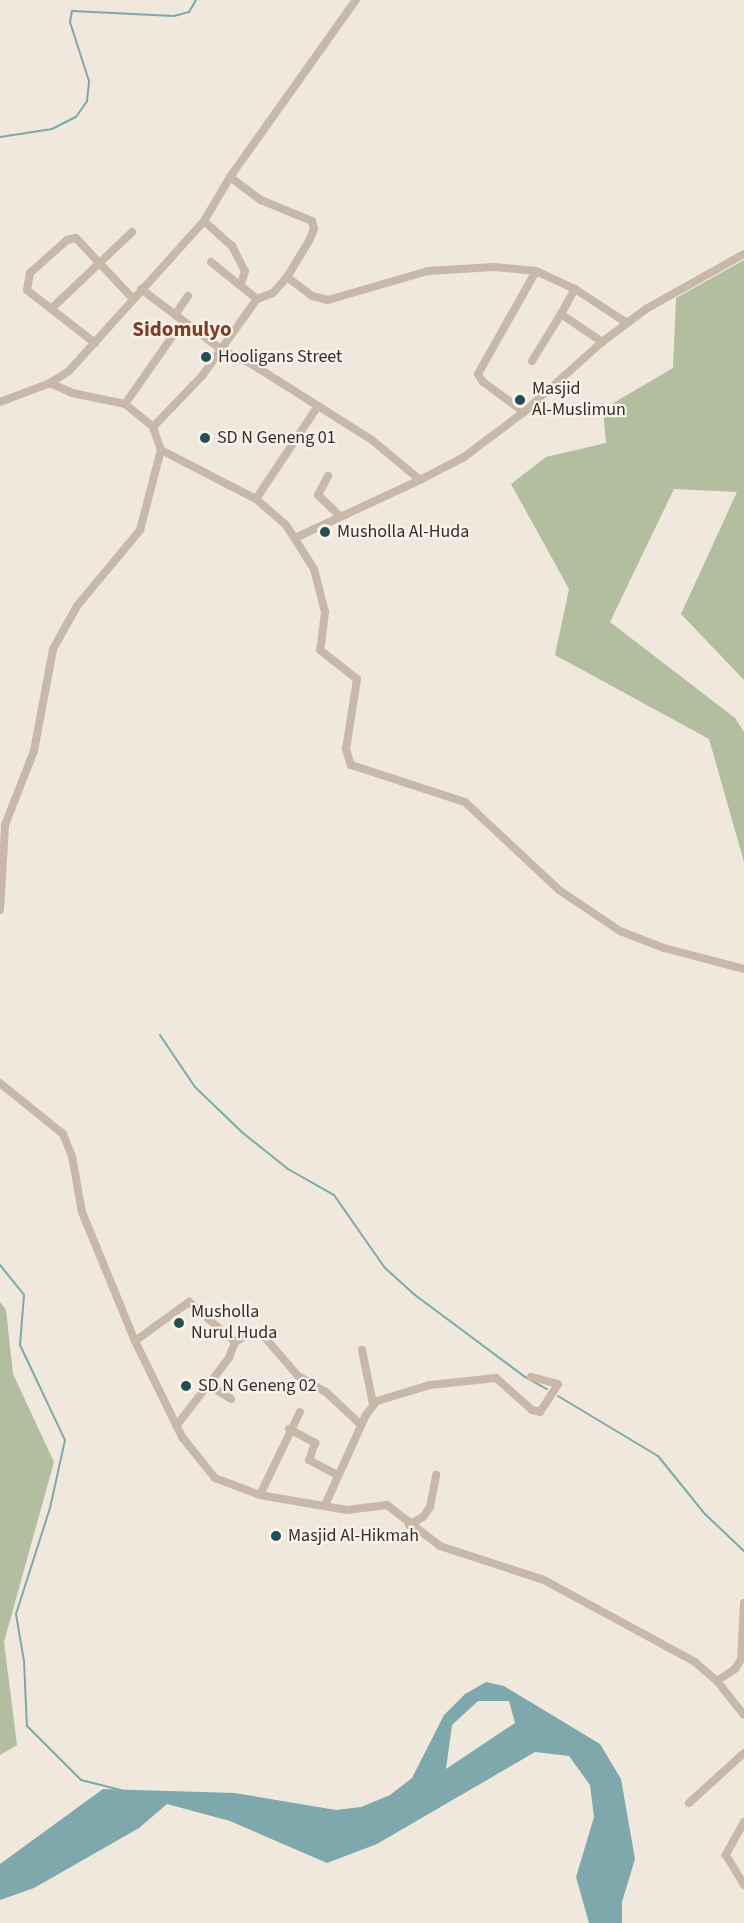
<!DOCTYPE html>
<html>
<head>
<meta charset="utf-8">
<style>
  body { margin:0 }
  #map { position:relative; width:744px; height:1923px; overflow:hidden; background:#f0e8dd; font-family:"Source Sans 3",sans-serif }
  div>[style] { position:absolute }
  [style*='--x'] { left:calc(var(--x)*1px); top:calc(var(--y)*1px); width:calc(var(--w)*1px); rotate:calc(var(--a)*1deg) }
  .green>* { inset:0; background:#b2be9e }
  .water>* { inset:0; background:#7ea8ab }
  .stream>* { height:2px; margin:-1px; padding:0 1px; transform-origin:1px; border-radius:1px; background:#7ea8ab }
  .minor>* { height:8px; margin:-4px; padding:0 4px; transform-origin:4px; border-radius:4px; background:#c7b8a9 }
  .dots>* { width:16px; height:16px; translate:-50% -50%; box-sizing:border-box; border:3px solid #f8f2e9; border-radius:50% }
  span { translate:-50% -50%; white-space:nowrap; text-align:center; line-height:1.15; -webkit-text-stroke:4.5px #f8f2e9; paint-order:stroke }
  .poi-label { font-size:18px; color:#352d29 }
  .left { translate:0 -50%; text-align:left }
  .quarter-label { font-size:21px; color:#7e3f28; font-weight:700 }
</style>
</head>
<body>
<div id="map">
  <div class="green">
    <i style="clip-path:polygon(744px 260px,744px 680px,681px 614px,737px 492px,674px 489px,610px 622px,735px 718px,744px 732px,744px 862px,709px 739px,555px 655px,569px 589px,511px 484px,546px 457px,606px 443px,603px 409px,673px 368px,676px 298px)"></i>
    <i style="clip-path:polygon(0 1302px,6px 1310px,13px 1374px,54px 1462px,4px 1642px,17px 1745px,0 1755px)"></i>
  </div>
  <div class="water">
    <i style="clip-path:polygon(evenodd,486px 1682px,504px 1686px,600px 1744px,621px 1779px,635px 1859px,622px 1902px,622px 1923px,589px 1923px,576px 1877px,594px 1817px,590px 1785px,569px 1756px,535px 1752px,377px 1844px,327px 1863px,230px 1821px,167px 1804px,139px 1828px,34px 1888px,0 1900px,0 1864px,103px 1789px,235px 1793px,336px 1810px,361px 1807px,390px 1795px,412px 1778px,444px 1715px,465px 1694px,486px 1682px,478px 1701px,509px 1701px,515px 1723px,446px 1769px,452px 1725px,478px 1701px)"></i>
  </div>
  <div class="stream">
    <i style="--x:0;--y:137;--w:53;--a:-8.7"></i>
    <i style="--x:52;--y:129;--w:27;--a:-27"></i>
    <i style="--x:76;--y:117;--w:19;--a:-55"></i>
    <i style="--x:87;--y:101;--w:20;--a:-84"></i>
    <i style="--x:89;--y:81;--w:62;--a:-107.9"></i>
    <i style="--x:70;--y:22;--w:11;--a:-80"></i>
    <i style="--x:72;--y:11;--w:102;--a:2.8"></i>
    <i style="--x:174;--y:16;--w:16;--a:-15"></i>
    <i style="--x:189;--y:12;--w:14;--a:-60"></i>
    <i style="--x:160;--y:1035;--w:63;--a:56.1"></i>
    <i style="--x:195;--y:1087;--w:66;--a:43.8"></i>
    <i style="--x:243;--y:1133;--w:58;--a:38.7"></i>
    <i style="--x:288;--y:1169;--w:53;--a:29.5"></i>
    <i style="--x:334;--y:1195;--w:89;--a:55.1"></i>
    <i style="--x:385;--y:1268;--w:40;--a:42"></i>
    <i style="--x:415;--y:1295;--w:137;--a:36.7"></i>
    <i style="--x:525;--y:1377;--w:25;--a:29"></i>
    <i style="--x:0;--y:1265;--w:38;--a:51"></i>
    <i style="--x:24;--y:1295;--w:50;--a:94.6"></i>
    <i style="--x:20;--y:1345;--w:105;--a:64.7"></i>
    <i style="--x:65;--y:1440;--w:70;--a:102.4"></i>
    <i style="--x:50;--y:1508;--w:111;--a:107.8"></i>
    <i style="--x:16;--y:1614;--w:48;--a:80.3"></i>
    <i style="--x:24;--y:1661;--w:65;--a:87.4"></i>
    <i style="--x:27;--y:1726;--w:76;--a:45"></i>
    <i style="--x:81;--y:1780;--w:41;--a:14"></i>
    <i style="--x:558;--y:1396;--w:117;--a:31"></i>
    <i style="--x:658;--y:1456;--w:75;--a:51"></i>
    <i style="--x:705;--y:1514;--w:54;--a:43.5"></i>
  </div>
  <div class="minor">
    <i style="--x:230;--y:177;--w:39;--a:37"></i>
    <i style="--x:261;--y:200;--w:55;--a:22.4"></i>
    <i style="--x:312;--y:221;--w:8;--a:76"></i>
    <i style="--x:314;--y:229;--w:13;--a:113"></i>
    <i style="--x:309;--y:241;--w:42;--a:121.4"></i>
    <i style="--x:204;--y:221;--w:38;--a:42"></i>
    <i style="--x:232;--y:246;--w:28;--a:63"></i>
    <i style="--x:245;--y:271;--w:14;--a:107"></i>
    <i style="--x:141;--y:289;--w:101;--a:37"></i>
    <i style="--x:222;--y:350;--w:31;--a:25"></i>
    <i style="--x:250;--y:363;--w:144;--a:32.3"></i>
    <i style="--x:372;--y:440;--w:62;--a:39.8"></i>
    <i style="--x:420;--y:480;--w:50;--a:-27.6"></i>
    <i style="--x:464;--y:457;--w:75;--a:-36.9"></i>
    <i style="--x:524;--y:412;--w:105;--a:-41.9"></i>
    <i style="--x:602;--y:342;--w:55;--a:-36.9"></i>
    <i style="--x:646;--y:309;--w:112;--a:-29.3"></i>
    <i style="--x:257;--y:299;--w:17;--a:-21"></i>
    <i style="--x:273;--y:293;--w:21;--a:-49"></i>
    <i style="--x:287;--y:277;--w:31;--a:37"></i>
    <i style="--x:312;--y:296;--w:16;--a:14"></i>
    <i style="--x:328;--y:300;--w:104;--a:-16.2"></i>
    <i style="--x:428;--y:271;--w:66;--a:-3.5"></i>
    <i style="--x:494;--y:267;--w:42;--a:5.4"></i>
    <i style="--x:536;--y:271;--w:43;--a:24.8"></i>
    <i style="--x:575;--y:289;--w:62;--a:33.2"></i>
    <i style="--x:51;--y:309;--w:112;--a:-43.5"></i>
    <i style="--x:561;--y:314;--w:29;--a:-61"></i>
    <i style="--x:175;--y:315;--w:23;--a:-56"></i>
    <i style="--x:95;--y:343;--w:86;--a:-142.1"></i>
    <i style="--x:27;--y:290;--w:17;--a:-80"></i>
    <i style="--x:30;--y:273;--w:50;--a:-41.7"></i>
    <i style="--x:67;--y:240;--w:9;--a:-13"></i>
    <i style="--x:76;--y:238;--w:83;--a:46.9"></i>
    <i style="--x:532;--y:361;--w:55;--a:-58.3"></i>
    <i style="--x:561;--y:314;--w:50;--a:34.3"></i>
    <i style="--x:50;--y:383;--w:24;--a:24"></i>
    <i style="--x:72;--y:393;--w:54;--a:11.7"></i>
    <i style="--x:125;--y:404;--w:36;--a:39"></i>
    <i style="--x:153;--y:427;--w:24;--a:71"></i>
    <i style="--x:161;--y:450;--w:107;--a:27.3"></i>
    <i style="--x:256;--y:499;--w:112;--a:-56.3"></i>
    <i style="--x:0;--y:402;--w:53;--a:-20.8"></i>
    <i style="--x:50;--y:383;--w:22;--a:-32"></i>
    <i style="--x:69;--y:371;--w:202;--a:-48"></i>
    <i style="--x:204;--y:221;--w:51;--a:-59.4"></i>
    <i style="--x:230;--y:177;--w:217;--a:-54.6"></i>
    <i style="--x:125;--y:404;--w:101;--a:-55.1"></i>
    <i style="--x:524;--y:412;--w:51;--a:-143.8"></i>
    <i style="--x:483;--y:382;--w:9;--a:-122"></i>
    <i style="--x:478;--y:374;--w:118;--a:-60.6"></i>
    <i style="--x:153;--y:427;--w:71;--a:-46.1"></i>
    <i style="--x:202;--y:376;--w:95;--a:-54.5"></i>
    <i style="--x:257;--y:299;--w:59;--a:-141.2"></i>
    <i style="--x:328;--y:476;--w:21;--a:118"></i>
    <i style="--x:318;--y:495;--w:30;--a:44"></i>
    <i style="--x:256;--y:499;--w:40;--a:41"></i>
    <i style="--x:286;--y:525;--w:52;--a:57.5"></i>
    <i style="--x:314;--y:569;--w:44;--a:75.7"></i>
    <i style="--x:325;--y:612;--w:38;--a:97"></i>
    <i style="--x:320;--y:650;--w:47;--a:38.1"></i>
    <i style="--x:357;--y:679;--w:71;--a:98.9"></i>
    <i style="--x:346;--y:749;--w:17;--a:73"></i>
    <i style="--x:351;--y:765;--w:120;--a:18"></i>
    <i style="--x:465;--y:802;--w:129;--a:43.1"></i>
    <i style="--x:559;--y:890;--w:73;--a:33.9"></i>
    <i style="--x:620;--y:931;--w:47;--a:21.1"></i>
    <i style="--x:664;--y:948;--w:83;--a:14.7"></i>
    <i style="--x:295;--y:538;--w:138;--a:-24.9"></i>
    <i style="--x:0;--y:910;--w:85;--a:-86.6"></i>
    <i style="--x:5;--y:825;--w:79;--a:-68.6"></i>
    <i style="--x:34;--y:751;--w:104;--a:-79.4"></i>
    <i style="--x:53;--y:649;--w:49;--a:-60.8"></i>
    <i style="--x:77;--y:606;--w:99;--a:-50.3"></i>
    <i style="--x:140;--y:530;--w:83;--a:-75.3"></i>
    <i style="--x:0;--y:1083;--w:81;--a:39"></i>
    <i style="--x:63;--y:1134;--w:24;--a:68"></i>
    <i style="--x:72;--y:1156;--w:57;--a:79.9"></i>
    <i style="--x:82;--y:1212;--w:139;--a:67.7"></i>
    <i style="--x:135;--y:1341;--w:107;--a:63.9"></i>
    <i style="--x:182;--y:1437;--w:53;--a:51.2"></i>
    <i style="--x:215;--y:1478;--w:48;--a:20.7"></i>
    <i style="--x:260;--y:1495;--w:88;--a:9.8"></i>
    <i style="--x:347;--y:1510;--w:40;--a:-7.1"></i>
    <i style="--x:387;--y:1505;--w:67;--a:37.7"></i>
    <i style="--x:440;--y:1546;--w:109;--a:18.1"></i>
    <i style="--x:544;--y:1580;--w:172;--a:28.5"></i>
    <i style="--x:695;--y:1662;--w:29;--a:41"></i>
    <i style="--x:717;--y:1681;--w:43;--a:51.5"></i>
    <i style="--x:135;--y:1341;--w:67;--a:-35.8"></i>
    <i style="--x:189;--y:1302;--w:61;--a:41"></i>
    <i style="--x:235;--y:1342;--w:17;--a:111"></i>
    <i style="--x:229;--y:1358;--w:86;--a:127.9"></i>
    <i style="--x:235;--y:1342;--w:20;--a:-30"></i>
    <i style="--x:252;--y:1332;--w:10;--a:11"></i>
    <i style="--x:262;--y:1334;--w:55;--a:49.4"></i>
    <i style="--x:298;--y:1376;--w:32;--a:30"></i>
    <i style="--x:326;--y:1392;--w:48;--a:43.3"></i>
    <i style="--x:362;--y:1350;--w:55;--a:78.5"></i>
    <i style="--x:209;--y:1385;--w:26;--a:32"></i>
    <i style="--x:289;--y:1429;--w:30;--a:28"></i>
    <i style="--x:315;--y:1443;--w:18;--a:109"></i>
    <i style="--x:309;--y:1460;--w:32;--a:28"></i>
    <i style="--x:260;--y:1495;--w:92;--a:-64.3"></i>
    <i style="--x:325;--y:1505;--w:99;--a:-65.5"></i>
    <i style="--x:366;--y:1415;--w:18;--a:-52"></i>
    <i style="--x:377;--y:1401;--w:55;--a:-16.8"></i>
    <i style="--x:430;--y:1385;--w:66;--a:-6.1"></i>
    <i style="--x:496;--y:1378;--w:48;--a:41.6"></i>
    <i style="--x:532;--y:1410;--w:8;--a:14"></i>
    <i style="--x:540;--y:1412;--w:33;--a:-57"></i>
    <i style="--x:558;--y:1384;--w:28;--a:-165"></i>
    <i style="--x:409;--y:1525;--w:16;--a:-30"></i>
    <i style="--x:423;--y:1517;--w:12;--a:-55"></i>
    <i style="--x:430;--y:1507;--w:33;--a:-79"></i>
    <i style="--x:717;--y:1681;--w:22;--a:-34"></i>
    <i style="--x:735;--y:1669;--w:12;--a:-59"></i>
    <i style="--x:741;--y:1659;--w:56;--a:-86.9"></i>
    <i style="--x:689;--y:1803;--w:74;--a:-42.3"></i>
    <i style="--x:744;--y:1822;--w:38;--a:119"></i>
    <i style="--x:726;--y:1855;--w:35;--a:59"></i>
  </div>
  <div class="dots">
    <i style="left:206px;top:357px;background:#214f54"></i>
    <i style="left:520px;top:400px;background:#214f54"></i>
    <i style="left:205px;top:438px;background:#214f54"></i>
    <i style="left:325px;top:532px;background:#214f54"></i>
    <i style="left:179px;top:1323px;background:#214f54"></i>
    <i style="left:186px;top:1386px;background:#214f54"></i>
    <i style="left:276px;top:1536px;background:#214f54"></i>
  </div>
  <div class="poi-label">
    <span class="left" style="left:218px;top:357px">Hooligans Street</span>
    <span class="left" style="left:532px;top:400px">Masjid<br>Al-Muslimun</span>
    <span class="left" style="left:217px;top:438px">SD N Geneng 01</span>
    <span class="left" style="left:337px;top:532px">Musholla Al-Huda</span>
    <span class="left" style="left:191px;top:1323px">Musholla<br>Nurul Huda</span>
    <span class="left" style="left:198px;top:1386px">SD N Geneng 02</span>
    <span class="left" style="left:288px;top:1536px">Masjid Al-Hikmah</span>
  </div>
  <div class="quarter-label">
    <span style="left:182px;top:329px">Sidomulyo</span>
  </div>
</div>
</body>
</html>
